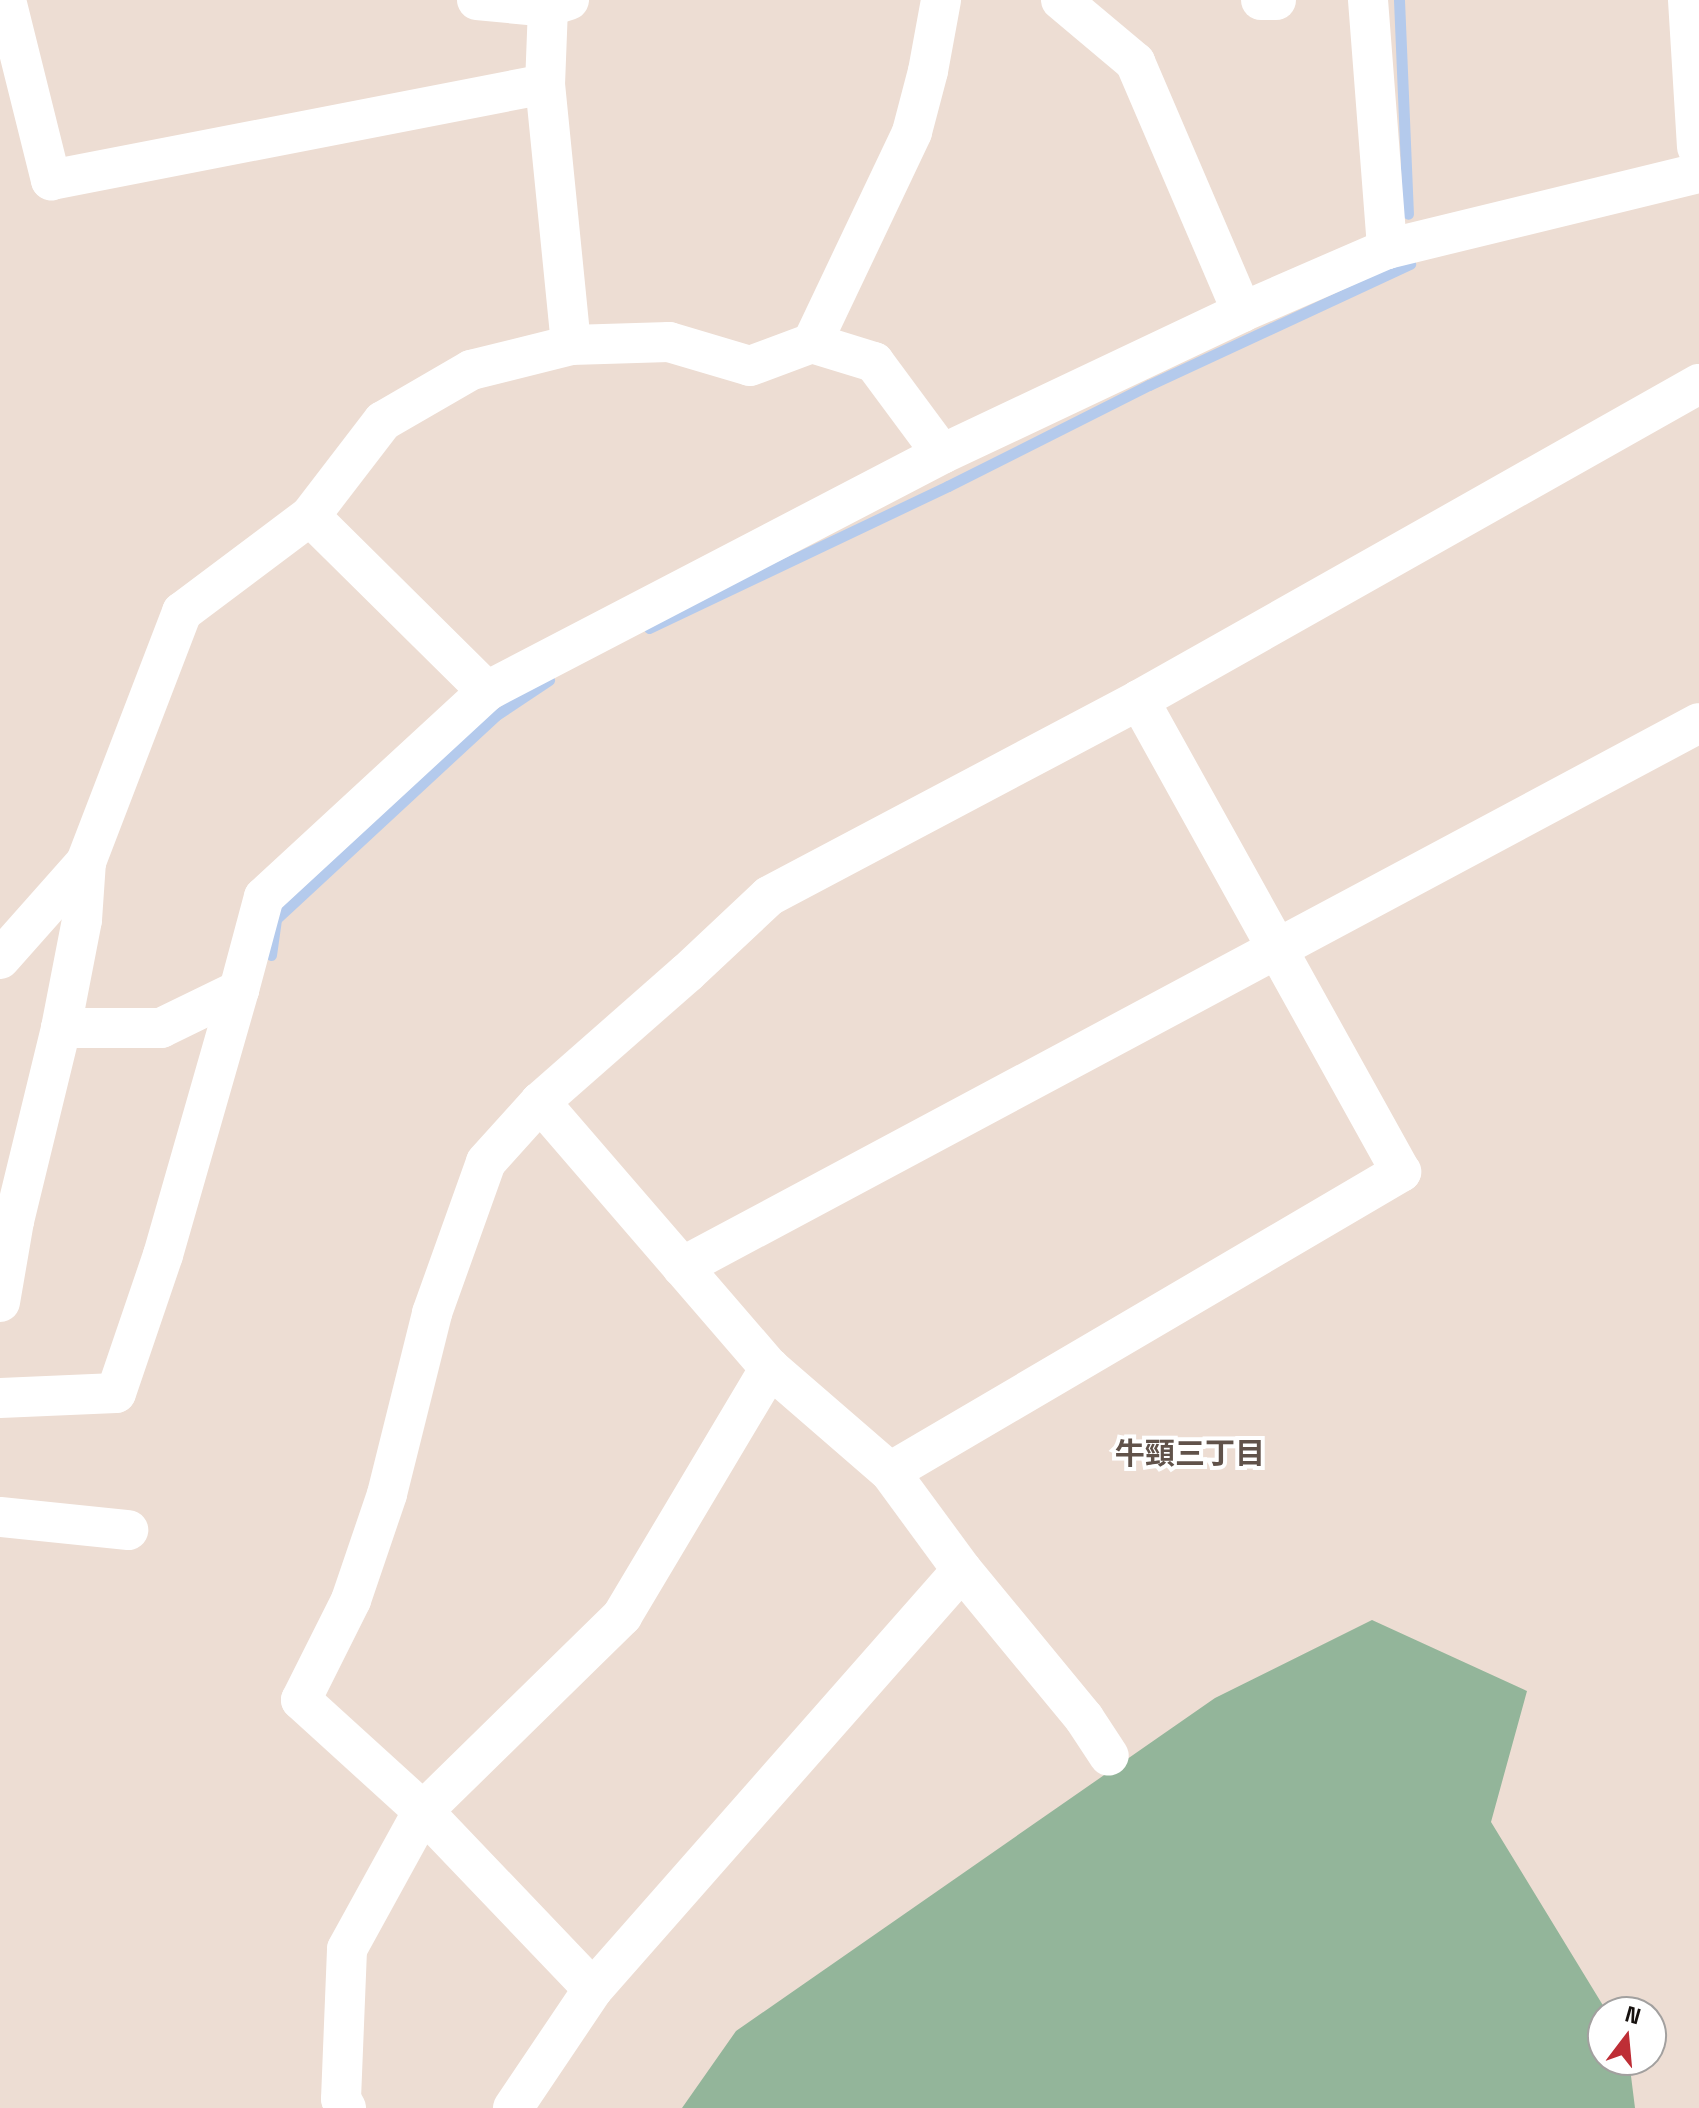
<!DOCTYPE html>
<html>
<head>
<meta charset="utf-8">
<style>
  body { margin:0 }
  #map { position:relative; width:1699px; height:2108px; overflow:hidden; background:#edddd3; font-family:"Space Grotesk","Noto Sans JP",sans-serif }
  div>[style] { position:absolute }
  [style*='--x'] { left:calc(var(--x)*1px); top:calc(var(--y)*1px); width:calc(var(--w)*1px); rotate:calc(var(--a)*1deg) }
  .forest>* { inset:0; background:#93b59a }
  .stream>* { height:11px; margin:-5.5px; padding:0 5.5px; transform-origin:5.5px; border-radius:5.5px; background:#b4caec }
  .street>* { height:40px; margin:-20px; padding:0 20px; transform-origin:20px; border-radius:20px; background:#fff }
  .secondary>* { height:44px; margin:-22px; padding:0 22px; transform-origin:22px; border-radius:22px; background:#fff }
  span { translate:-50% -50%; white-space:nowrap; text-align:center; line-height:1.15; -webkit-text-stroke:8px #fff; paint-order:stroke }
  .neighbourhood-label { font-size:30px; color:#60524a; font-weight:700 }
  .north { position:absolute; left:1587px; top:1996px; width:80px; height:80px; box-sizing:border-box; background:#fff; border:2px solid #a2a09f; border-radius:50%; rotate:16deg; font-size:22px; font-weight:700; line-height:32px; text-align:center; color:#16110e }
  .north::after { content:''; display:block; margin:auto; width:28px; height:36px; background:#be2e36; clip-path:polygon(50% 0,100% 100%,50% 72%,0 100%) }
</style>
</head>
<body>
<div id="map">
  <div class="forest">
    <i style="clip-path:polygon(1372px 1620px,1527px 1691px,1491px 1822px,1607px 2012px,1603px 2012px,1603px 2060px,1629px 2060px,1635px 2108px,682px 2108px,736px 2031px,1215px 1698px)"></i>
  </div>
  <div class="stream">
    <i style="--x:1399;--y:0;--w:214;--a:87.6"></i>
    <i style="--x:649;--y:628;--w:331;--a:-25.4"></i>
    <i style="--x:948;--y:486;--w:225;--a:-26.7"></i>
    <i style="--x:1149;--y:385;--w:288;--a:-24.9"></i>
    <i style="--x:271;--y:955;--w:36;--a:-82"></i>
    <i style="--x:276;--y:919;--w:299;--a:-42.8"></i>
    <i style="--x:495;--y:716;--w:65;--a:-33.7"></i>
  </div>
  <div class="street">
    <i style="--x:6;--y:0;--w:186;--a:76"></i>
    <i style="--x:51;--y:180;--w:503;--a:-11"></i>
    <i style="--x:477;--y:0;--w:71;--a:5.6"></i>
    <i style="--x:569;--y:0;--w:22;--a:162"></i>
    <i style="--x:548;--y:7;--w:77;--a:92.2"></i>
    <i style="--x:545;--y:84;--w:262;--a:84.3"></i>
    <i style="--x:1061;--y:0;--w:97;--a:40"></i>
    <i style="--x:1135;--y:62;--w:272;--a:66.8"></i>
    <i style="--x:1261;--y:0;--w:15;--a:0"></i>
    <i style="--x:1368;--y:0;--w:250;--a:85.6"></i>
    <i style="--x:812;--y:343;--w:65;--a:17"></i>
    <i style="--x:874;--y:362;--w:114;--a:53.5"></i>
    <i style="--x:310;--y:516;--w:249;--a:44.7"></i>
    <i style="--x:0;--y:959;--w:130;--a:-48.4"></i>
    <i style="--x:61;--y:1028;--w:100;--a:0"></i>
    <i style="--x:161;--y:1028;--w:87;--a:-26"></i>
    <i style="--x:239;--y:990;--w:96;--a:-75"></i>
    <i style="--x:264;--y:897;--w:304;--a:-42.7"></i>
    <i style="--x:487;--y:691;--w:513;--a:-27.51"></i>
    <i style="--x:942;--y:454;--w:332;--a:-25.3"></i>
    <i style="--x:1242;--y:312;--w:158;--a:-23.5"></i>
    <i style="--x:1387;--y:249;--w:321;--a:-13.7"></i>
    <i style="--x:540;--y:1102;--w:352;--a:49.2"></i>
    <i style="--x:770;--y:1368;--w:159;--a:40.9"></i>
    <i style="--x:890;--y:1472;--w:122;--a:53.7"></i>
    <i style="--x:0;--y:1220;--w:14;--a:4"></i>
    <i style="--x:14;--y:1221;--w:199;--a:-76.3"></i>
    <i style="--x:61;--y:1028;--w:110;--a:-79"></i>
    <i style="--x:82;--y:920;--w:58;--a:-86.1"></i>
    <i style="--x:86;--y:862;--w:268;--a:-69"></i>
    <i style="--x:182;--y:612;--w:160;--a:-36.9"></i>
    <i style="--x:310;--y:516;--w:120;--a:-52.5"></i>
    <i style="--x:383;--y:421;--w:102;--a:-30.1"></i>
    <i style="--x:471;--y:370;--w:103;--a:-14"></i>
    <i style="--x:571;--y:345;--w:98;--a:-1.8"></i>
    <i style="--x:669;--y:342;--w:84;--a:16.5"></i>
    <i style="--x:750;--y:366;--w:66;--a:-20.4"></i>
    <i style="--x:812;--y:343;--w:233;--a:-64.6"></i>
    <i style="--x:912;--y:132;--w:63;--a:-75.3"></i>
    <i style="--x:928;--y:71;--w:72;--a:-79.6"></i>
    <i style="--x:682;--y:1267;--w:1153;--a:-28.14"></i>
    <i style="--x:0;--y:1302;--w:82;--a:-80.2"></i>
    <i style="--x:0;--y:1398;--w:116;--a:-2.5"></i>
    <i style="--x:116;--y:1393;--w:146;--a:-71.2"></i>
    <i style="--x:163;--y:1255;--w:276;--a:-74"></i>
    <i style="--x:890;--y:1472;--w:593;--a:-30.42"></i>
    <i style="--x:1401;--y:1172;--w:540;--a:-119.03"></i>
    <i style="--x:0;--y:1517;--w:129;--a:5.8"></i>
    <i style="--x:593;--y:1989;--w:246;--a:-133.7"></i>
    <i style="--x:423;--y:1811;--w:165;--a:-137.7"></i>
    <i style="--x:301;--y:1700;--w:112;--a:-63.4"></i>
    <i style="--x:351;--y:1600;--w:112;--a:-71.2"></i>
    <i style="--x:387;--y:1494;--w:187;--a:-76"></i>
    <i style="--x:432;--y:1313;--w:160;--a:-70.3"></i>
    <i style="--x:486;--y:1162;--w:81;--a:-48"></i>
    <i style="--x:540;--y:1102;--w:196;--a:-41.3"></i>
    <i style="--x:687;--y:973;--w:112;--a:-43.2"></i>
    <i style="--x:769;--y:896;--w:419;--a:-27.9"></i>
    <i style="--x:1139;--y:700;--w:643;--a:-29.44"></i>
    <i style="--x:346;--y:2108;--w:10;--a:-119"></i>
    <i style="--x:341;--y:2099;--w:150;--a:-87.7"></i>
    <i style="--x:347;--y:1949;--w:158;--a:-61.2"></i>
    <i style="--x:423;--y:1811;--w:279;--a:-44.4"></i>
    <i style="--x:622;--y:1616;--w:289;--a:-59.2"></i>
    <i style="--x:513;--y:2108;--w:143;--a:-56.1"></i>
    <i style="--x:593;--y:1989;--w:558;--a:-48.63"></i>
    <i style="--x:962;--y:1570;--w:192;--a:50.5"></i>
    <i style="--x:1084;--y:1718;--w:45;--a:56.7"></i>
  </div>
  <div class="secondary">
    <i style="--x:1690;--y:0;--w:147;--a:86.5"></i>
  </div>
  <div class="neighbourhood-label">
    <span style="left:1190px;top:1454px">牛頸三丁目</span>
  </div>
  <div class="north">N</div>
</div>
</body>
</html>
